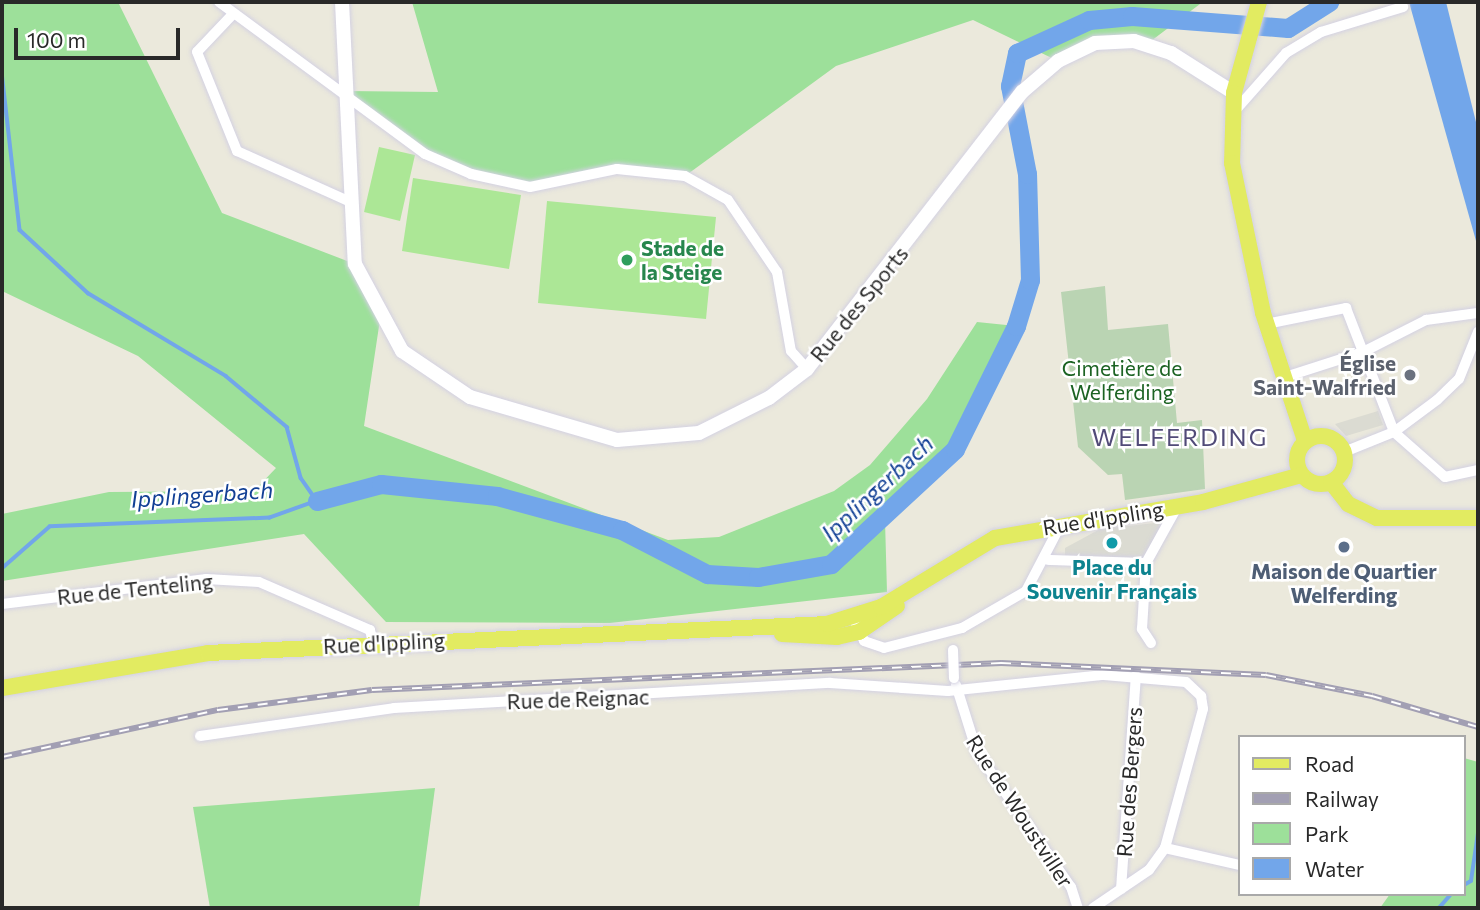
<!DOCTYPE html>
<html>
<head>
<meta charset="utf-8">
<style>
  body { margin:0 }
  #map { position:relative; width:1480px; height:910px; overflow:hidden; background:#ebe9dc; font-family:Commissioner,sans-serif }
  div>[style] { position:absolute }
  [style*='--x'] { left:calc(var(--x)*1px); top:calc(var(--y)*1px); width:calc(var(--w)*1px); rotate:calc(var(--a)*1deg) }
  .green>* { inset:0; background:#9de09a }
  .cemetery>* { inset:0; background:#bad4b3 }
  .pitch>* { inset:0; background:#ace796 }
  .plaza>* { inset:0; background:#dbdbd2 }
  .water>* { inset:0; background:#72a6ea }
  .stream>* { height:3.5px; margin:-1.75px; padding:0 1.75px; transform-origin:1.75px; border-radius:1.75px; background:#72a6ea }
  .river>* { height:19px; margin:-9.5px; padding:0 9.5px; transform-origin:9.5px; border-radius:9.5px; background:#72a6ea }
  .roads { filter:drop-shadow(0 0 2px #d3d1e2) drop-shadow(0 0 2px #d3d1e2) }
  .street>* { height:10px; margin:-5px; padding:0 5px; transform-origin:5px; border-radius:5px; background:#fff }
  .secondary>* { height:14px; margin:-7px; padding:0 7px; transform-origin:7px; border-radius:7px; background:#fff }
  .primary>* { height:16px; margin:-8px; padding:0 8px; transform-origin:8px; border-radius:8px; background:#e2eb61 }
  .primary>.ring { margin:-8px; padding:0; box-sizing:content-box; background:none; border:16px solid #e2eb61; border-radius:50% }
  .rail>* { height:6px; margin-top:-3px; transform-origin:0; background:repeating-linear-gradient(90deg,#fff 0 10px,#a29fb3 0 20px); box-sizing:border-box; border-block:2px solid #a29fb3 }
  .bridges { filter:drop-shadow(0 0 2px #d3d1e2) drop-shadow(0 0 2px #d3d1e2) }
  .street-bridge>* { height:10px; margin:-5px; padding:0 5px; transform-origin:5px; border-radius:5px; background:#fff }
  .dots>* { width:19px; height:19px; translate:-50% -50%; box-sizing:border-box; border:4px solid #fff; border-radius:50% }
  span { translate:-50% -50%; white-space:nowrap; text-align:center; line-height:1.15; -webkit-text-stroke:5px #fff; paint-order:stroke }
  .leisure-label { font-size:21px; color:#27864d; font-weight:700 }
  .left { translate:0 -50%; text-align:left }
  .street-label { font-size:21px; color:#292929 }
  .worship-label { font-size:21px; color:#5b616d; font-weight:700 }
  .right { translate:-100% -50%; text-align:right }
  .park-label { font-size:21px; color:#1c6323 }
  .culture-label { font-size:21px; color:#0d838f; font-weight:700 }
  .service-label { font-size:21px; color:#4e5e75; font-weight:700 }
  .water-label { font-size:23px; color:#124095; font-style:italic }
  .quarter-label { font-size:24px; color:#514b78; letter-spacing:2px }
  .frame { position:absolute; inset:0; border:4px solid #292929; pointer-events:none }
  .legend { position:absolute; left:1238px; top:735px; width:228px; height:161px; box-sizing:border-box; background:#fff; border:2px solid #a9a9a9; margin:0; padding:9px 12px; list-style:none; font-size:21px; color:#292929 }
  .legend li { display:flex; align-items:center; gap:14px; height:35px }
  .legend b { width:35px; border:2px solid #a9a9a9 }
  .scale { position:absolute; left:14px; top:28px; width:166px; height:32px; box-sizing:border-box; border:4px solid #292929; border-top:0; padding-left:9px; font-size:21px; line-height:24px; white-space:nowrap; color:#292929; -webkit-text-stroke:5px #fff; paint-order:stroke }
</style>
</head>
<body>
<div id="map">
  <div class="green">
    <i style="clip-path:polygon(2px 2px,118px 2px,222px 213px,355px 264px,381px 313px,364px 426px,668px 540px,719px 537px,834px 491px,870px 465px,927px 399px,977px 322px,1016px 326px,955px 449px,885px 520px,887px 592px,610px 623px,386px 622px,304px 534px,2px 581px,2px 514px,109px 492px,254px 491px,276px 468px,138px 356px,2px 291px)"></i>
    <i style="clip-path:polygon(412px 2px,1200px 2px,1200px 4px,1147px 44px,1116px 40px,1058px 61px,973px 20px,836px 66px,685px 176px,617px 169px,530px 187px,471px 174px,425px 154px,345px 91px,438px 92px)"></i>
    <i style="clip-path:polygon(1464px 758px,1478px 762px,1478px 908px,1380px 908px,1390px 894px,1464px 894px)"></i>
    <i style="clip-path:polygon(435px 788px,419px 908px,210px 908px,193px 807px)"></i>
  </div>
  <div class="cemetery">
    <i style="clip-path:polygon(1105px 286px,1108px 330px,1168px 324px,1177px 423px,1202px 420px,1205px 489px,1125px 500px,1122px 474px,1108px 475px,1078px 447px,1061px 292px)"></i>
  </div>
  <div class="pitch">
    <i style="clip-path:polygon(379px 147px,415px 155px,400px 221px,364px 212px)"></i>
    <i style="clip-path:polygon(413px 178px,521px 195px,509px 269px,402px 251px)"></i>
    <i style="clip-path:polygon(547px 201px,716px 217px,706px 319px,538px 303px)"></i>
  </div>
  <div class="plaza">
    <i style="clip-path:polygon(1378px 411px,1383px 425px,1346px 436px,1335px 424px)"></i>
    <i style="clip-path:polygon(1164px 522px,1143px 558px,1065px 555px,1065px 548px,1100px 529px)"></i>
  </div>
  <div class="water">
    <i style="clip-path:polygon(1409px 2px,1446px 2px,1478px 130px,1478px 248px)"></i>
  </div>
  <div class="stream">
    <i style="--x:2;--y:72;--w:159;--a:83.5"></i>
    <i style="--x:20;--y:230;--w:93;--a:42.8"></i>
    <i style="--x:88;--y:293;--w:161;--a:31"></i>
    <i style="--x:226;--y:376;--w:80;--a:39.9"></i>
    <i style="--x:287;--y:427;--w:53;--a:74.6"></i>
    <i style="--x:301;--y:478;--w:28;--a:55"></i>
    <i style="--x:317;--y:501;--w:50;--a:160.1"></i>
    <i style="--x:270;--y:518;--w:220;--a:177.7"></i>
    <i style="--x:50;--y:527;--w:64;--a:138.8"></i>
    <i style="--x:1464;--y:885;--w:8;--a:-30"></i>
    <i style="--x:1471;--y:881;--w:49;--a:-81.7"></i>
    <i style="--x:1439;--y:908;--w:18;--a:-49"></i>
  </div>
  <div class="river">
    <i style="--x:317;--y:501;--w:66;--a:-14.9"></i>
    <i style="--x:381;--y:484;--w:117;--a:5.9"></i>
    <i style="--x:497;--y:496;--w:130;--a:15.2"></i>
    <i style="--x:622;--y:530;--w:96;--a:27.4"></i>
    <i style="--x:707;--y:574;--w:51;--a:3.4"></i>
    <i style="--x:758;--y:577;--w:74;--a:-10.1"></i>
    <i style="--x:831;--y:564;--w:169;--a:-42.8"></i>
    <i style="--x:955;--y:449;--w:137;--a:-63.6"></i>
    <i style="--x:1016;--y:326;--w:48;--a:-73.1"></i>
    <i style="--x:1030;--y:280;--w:106;--a:-91.6"></i>
    <i style="--x:1027;--y:174;--w:90;--a:-100.9"></i>
    <i style="--x:1010;--y:86;--w:34;--a:-78"></i>
    <i style="--x:1017;--y:53;--w:79;--a:-24.6"></i>
    <i style="--x:1089;--y:20;--w:43;--a:-5.3"></i>
    <i style="--x:1132;--y:16;--w:156;--a:4.4"></i>
    <i style="--x:1288;--y:28;--w:49;--a:-32.4"></i>
  </div>
  <div class="roads">
    <div class="street">
      <i style="--x:219;--y:2;--w:256;--a:36.4"></i>
      <i style="--x:425;--y:154;--w:50;--a:23.5"></i>
      <i style="--x:471;--y:174;--w:60;--a:12.4"></i>
      <i style="--x:530;--y:187;--w:89;--a:-11.7"></i>
      <i style="--x:617;--y:169;--w:68;--a:5.9"></i>
      <i style="--x:685;--y:176;--w:49;--a:29.2"></i>
      <i style="--x:728;--y:200;--w:87;--a:55.8"></i>
      <i style="--x:777;--y:272;--w:80;--a:80"></i>
      <i style="--x:791;--y:351;--w:24;--a:48"></i>
      <i style="--x:233;--y:14;--w:52;--a:133.5"></i>
      <i style="--x:197;--y:52;--w:107;--a:68"></i>
      <i style="--x:237;--y:151;--w:122;--a:24.2"></i>
      <i style="--x:1234;--y:112;--w:79;--a:-48.6"></i>
      <i style="--x:1286;--y:53;--w:41;--a:-31"></i>
      <i style="--x:1321;--y:32;--w:86;--a:-17"></i>
      <i style="--x:1266;--y:324;--w:82;--a:-11.3"></i>
      <i style="--x:1346;--y:308;--w:133;--a:68.8"></i>
      <i style="--x:1394;--y:432;--w:68;--a:41.4"></i>
      <i style="--x:1445;--y:477;--w:34;--a:-12"></i>
      <i style="--x:1282;--y:378;--w:85;--a:-17.8"></i>
      <i style="--x:1363;--y:352;--w:71;--a:-26.9"></i>
      <i style="--x:1426;--y:320;--w:52;--a:-7.7"></i>
      <i style="--x:1344;--y:452;--w:54;--a:-21.8"></i>
      <i style="--x:1394;--y:432;--w:54;--a:-36.7"></i>
      <i style="--x:1437;--y:400;--w:30;--a:-44"></i>
      <i style="--x:1459;--y:379;--w:51;--a:-68"></i>
      <i style="--x:1048;--y:560;--w:98;--a:1.8"></i>
      <i style="--x:2;--y:604;--w:206;--a:-7"></i>
      <i style="--x:206;--y:579;--w:53;--a:3.2"></i>
      <i style="--x:259;--y:582;--w:121;--a:23.4"></i>
      <i style="--x:370;--y:630;--w:13;--a:77"></i>
      <i style="--x:853;--y:618;--w:25;--a:64"></i>
      <i style="--x:864;--y:641;--w:21;--a:19"></i>
      <i style="--x:884;--y:648;--w:81;--a:-14.4"></i>
      <i style="--x:962;--y:628;--w:74;--a:-30"></i>
      <i style="--x:1026;--y:591;--w:76;--a:-62.4"></i>
      <i style="--x:1151;--y:643;--w:17;--a:-123"></i>
      <i style="--x:1142;--y:629;--w:66;--a:-86.5"></i>
      <i style="--x:1146;--y:563;--w:64;--a:-61"></i>
      <i style="--x:956;--y:685;--w:70;--a:72.6"></i>
      <i style="--x:977;--y:752;--w:165;--a:55.2"></i>
      <i style="--x:1071;--y:887;--w:22;--a:72"></i>
      <i style="--x:200;--y:736;--w:196;--a:-8.2"></i>
      <i style="--x:394;--y:708;--w:437;--a:-3.3"></i>
      <i style="--x:830;--y:683;--w:118;--a:3.9"></i>
      <i style="--x:948;--y:691;--w:157;--a:-5.9"></i>
      <i style="--x:1104;--y:675;--w:82;--a:4.9"></i>
      <i style="--x:1186;--y:682;--w:21;--a:43"></i>
      <i style="--x:1201;--y:696;--w:13;--a:81"></i>
      <i style="--x:1203;--y:709;--w:144;--a:105.3"></i>
      <i style="--x:1165;--y:848;--w:27;--a:126"></i>
      <i style="--x:1149;--y:870;--w:68;--a:145.8"></i>
      <i style="--x:1165;--y:848;--w:77;--a:12.8"></i>
      <i style="--x:1121;--y:889;--w:214;--a:-86"></i>
    </div>
    <div class="secondary">
      <i style="--x:342;--y:2;--w:262;--a:87.2"></i>
      <i style="--x:355;--y:264;--w:99;--a:61.6"></i>
      <i style="--x:402;--y:351;--w:82;--a:34.1"></i>
      <i style="--x:470;--y:397;--w:153;--a:16.3"></i>
      <i style="--x:617;--y:440;--w:82;--a:-4.9"></i>
      <i style="--x:699;--y:433;--w:78;--a:-26.6"></i>
      <i style="--x:769;--y:398;--w:48;--a:-37.3"></i>
      <i style="--x:807;--y:369;--w:351;--a:-52.2"></i>
      <i style="--x:1022;--y:92;--w:48;--a:-40.7"></i>
      <i style="--x:1058;--y:61;--w:41;--a:-25.9"></i>
      <i style="--x:1095;--y:43;--w:39;--a:-3"></i>
      <i style="--x:1134;--y:41;--w:39;--a:18"></i>
      <i style="--x:1171;--y:53;--w:75;--a:32.4"></i>
    </div>
    <div class="primary">
      <i style="--x:1259;--y:2;--w:94;--a:105.4"></i>
      <i style="--x:1234;--y:93;--w:70;--a:91.6"></i>
      <i style="--x:1232;--y:163;--w:153;--a:78.3"></i>
      <i style="--x:1263;--y:313;--w:135;--a:71.8"></i>
      <i class="ring" style="left:1297px;top:436px;width:32px;height:32px"></i>
      <i style="--x:1331;--y:482;--w:28;--a:52"></i>
      <i style="--x:1348;--y:504;--w:32;--a:26"></i>
      <i style="--x:1377;--y:518;--w:101;--a:0"></i>
      <i style="--x:782;--y:634;--w:55;--a:3.1"></i>
      <i style="--x:837;--y:637;--w:23;--a:-13"></i>
      <i style="--x:859;--y:632;--w:46;--a:-34.4"></i>
      <i style="--x:2;--y:688;--w:209;--a:-9.6"></i>
      <i style="--x:208;--y:653;--w:620;--a:-2.68"></i>
      <i style="--x:827;--y:624;--w:57;--a:-17.5"></i>
      <i style="--x:881;--y:607;--w:133;--a:-31.2"></i>
      <i style="--x:995;--y:538;--w:211;--a:-9.8"></i>
      <i style="--x:1203;--y:502;--w:102;--a:-15.4"></i>
    </div>
  </div>
  <div class="rail">
    <i style="--x:2;--y:757;--w:221;--a:-12.3"></i>
    <i style="--x:218;--y:710;--w:155;--a:-7.4"></i>
    <i style="--x:372;--y:690;--w:630;--a:-2.46"></i>
    <i style="--x:1001;--y:663;--w:265;--a:2.6"></i>
    <i style="--x:1266;--y:675;--w:108;--a:11.2"></i>
    <i style="--x:1372;--y:696;--w:110;--a:16.3"></i>
  </div>
  <div class="bridges">
    <div class="street-bridge">
      <i style="--x:953;--y:650;--w:28;--a:88"></i>
    </div>
  </div>
  <div class="dots">
    <i style="left:627px;top:260px;background:#2e9e5b"></i>
    <i style="left:1410px;top:375px;background:#6b7280"></i>
    <i style="left:1112px;top:543px;background:#0f9aa8"></i>
    <i style="left:1344px;top:547px;background:#5c6f8a"></i>
  </div>
  <div class="leisure-label">
    <span class="left" style="left:641px;top:260px">Stade de<br>la Steige</span>
  </div>
  <div class="street-label">
    <span style="left:859px;top:304px;rotate:-51deg">Rue des Sports</span>
    <span style="left:1103px;top:518px;rotate:-9deg">Rue d'Ippling</span>
    <span style="left:135px;top:589px;rotate:-6deg">Rue de Tenteling</span>
    <span style="left:384px;top:643px;rotate:-3deg">Rue d'Ippling</span>
    <span style="left:578px;top:699px;rotate:-2deg">Rue de Reignac</span>
    <span style="left:1129px;top:782px;rotate:-86deg">Rue des Bergers</span>
    <span style="left:1020px;top:811px;rotate:57deg">Rue de Woustviller</span>
  </div>
  <div class="worship-label">
    <span class="right" style="left:1396px;top:375px">Église<br>Saint-Walfried</span>
  </div>
  <div class="park-label">
    <span style="left:1122px;top:380px">Cimetière de<br>Welferding</span>
  </div>
  <div class="culture-label">
    <span style="left:1112px;top:579px">Place du<br>Souvenir Français</span>
  </div>
  <div class="service-label">
    <span style="left:1344px;top:583px">Maison de Quartier<br>Welferding</span>
  </div>
  <div class="water-label">
    <span style="left:877px;top:488px;rotate:-43deg">Ipplingerbach</span>
    <span style="left:202px;top:494px;rotate:-4deg">Ipplingerbach</span>
  </div>
  <div class="quarter-label">
    <span style="left:1180px;top:437px">WELFERDING</span>
  </div>
  <div class="frame"></div>
  <ul class="legend">
  <li><b style="height:9px;background:#e2eb61"></b>Road</li>
  <li><b style="height:9px;background:#a29fb3"></b>Railway</li>
  <li><b style="height:19px;background:#9de09a"></b>Park</li>
  <li><b style="height:19px;background:#72a6ea"></b>Water</li>
  </ul>
  <div class="scale">100 m</div>
</div>
</body>
</html>
